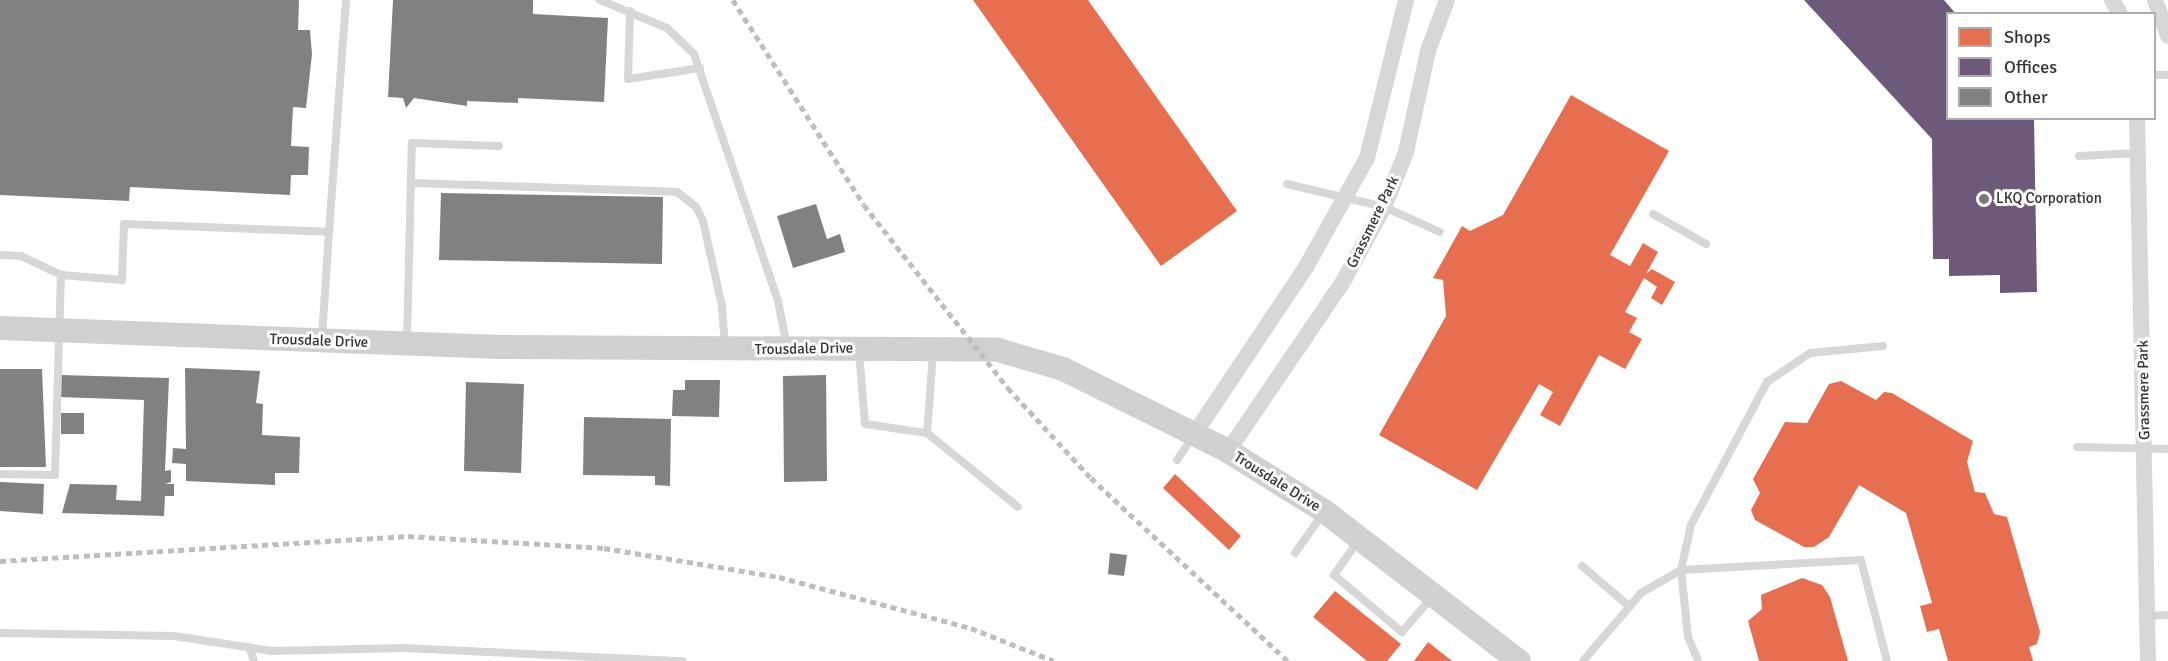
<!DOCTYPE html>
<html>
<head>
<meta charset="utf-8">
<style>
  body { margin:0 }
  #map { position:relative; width:2168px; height:661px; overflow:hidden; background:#fff; font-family:Signika,sans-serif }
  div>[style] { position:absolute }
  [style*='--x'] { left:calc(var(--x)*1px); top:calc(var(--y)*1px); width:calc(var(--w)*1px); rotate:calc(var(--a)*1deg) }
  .shops>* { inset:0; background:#e76f51 }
  .offices>* { inset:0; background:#6d597a }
  .building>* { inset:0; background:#818181 }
  .lane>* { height:8px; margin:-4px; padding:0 4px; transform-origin:4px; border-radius:4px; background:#d7d7d7 }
  .street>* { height:16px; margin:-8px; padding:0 8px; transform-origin:8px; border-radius:8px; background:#d7d7d7 }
  .secondary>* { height:24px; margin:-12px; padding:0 12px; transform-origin:12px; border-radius:12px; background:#d0d0d0 }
  .rail>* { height:4.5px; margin-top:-2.25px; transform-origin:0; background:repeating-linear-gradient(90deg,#bebebe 0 6px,transparent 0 10.5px) }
  .dots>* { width:16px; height:16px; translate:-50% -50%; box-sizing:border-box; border:3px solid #fff; border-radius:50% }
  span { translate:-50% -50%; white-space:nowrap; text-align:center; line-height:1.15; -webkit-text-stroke:6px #fff; paint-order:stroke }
  .poi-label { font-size:15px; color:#333 }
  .left { translate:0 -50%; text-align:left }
  .street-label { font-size:15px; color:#333 }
  .legend { position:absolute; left:1946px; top:12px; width:210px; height:108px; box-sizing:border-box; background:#fff; border:2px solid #adadad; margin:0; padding:8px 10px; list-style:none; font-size:18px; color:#333 }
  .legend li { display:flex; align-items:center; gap:12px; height:30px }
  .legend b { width:30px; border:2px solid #adadad }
</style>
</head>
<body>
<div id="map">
  <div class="shops">
    <i style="clip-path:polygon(973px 0,1088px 0,1237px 211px,1161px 266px)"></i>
    <i style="clip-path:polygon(1571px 95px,1669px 151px,1610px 255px,1630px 266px,1643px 243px,1658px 252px,1646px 274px,1652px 269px,1675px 282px,1662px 305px,1651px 298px,1657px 287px,1644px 278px,1625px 312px,1637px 318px,1629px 332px,1642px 339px,1625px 369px,1599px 355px,1560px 426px,1540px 415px,1553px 392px,1539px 384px,1477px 490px,1379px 435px,1446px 316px,1443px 280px,1433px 278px,1462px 226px,1470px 231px,1503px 215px)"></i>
    <i style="clip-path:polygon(1841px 381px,1876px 400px,1884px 392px,1892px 393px,1973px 441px,1967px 462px,1975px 492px,1985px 493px,1994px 514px,2007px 517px,2040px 632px,2037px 644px,2029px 647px,2033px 661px,1948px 661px,1939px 629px,1927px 632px,1920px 606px,1932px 603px,1906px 513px,1859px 485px,1829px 537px,1814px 547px,1804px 547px,1755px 520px,1751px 510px,1760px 493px,1753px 479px,1785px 422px,1807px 423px,1829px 384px)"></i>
    <i style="clip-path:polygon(1175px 474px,1241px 536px,1229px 550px,1163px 488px)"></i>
    <i style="clip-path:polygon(1802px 578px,1822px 585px,1830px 597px,1848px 661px,1759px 661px,1748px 621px,1762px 609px,1761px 595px)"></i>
    <i style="clip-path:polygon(1335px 591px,1401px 644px,1387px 661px,1367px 661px,1313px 617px)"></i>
    <i style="clip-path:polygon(1428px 642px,1452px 661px,1414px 661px)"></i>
  </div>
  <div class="offices">
    <i style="clip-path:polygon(1804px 0,1944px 0,1956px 14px,1948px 14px,1948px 118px,2034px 118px,2037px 292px,2000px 293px,2000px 275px,1949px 276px,1949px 259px,1933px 259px,1932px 139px)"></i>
  </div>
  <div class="building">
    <i style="clip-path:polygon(0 0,299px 0,298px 30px,310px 30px,312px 54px,306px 108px,293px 107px,291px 146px,309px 147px,308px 175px,291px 175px,290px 195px,130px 187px,129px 201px,0 195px)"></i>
    <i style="clip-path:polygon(393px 0,533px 0,533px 14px,608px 18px,604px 102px,518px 98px,518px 103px,467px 101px,467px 106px,414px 98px,406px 108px,403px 98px,388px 97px)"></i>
    <i style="clip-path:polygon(441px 193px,663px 197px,662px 264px,439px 260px)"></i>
    <i style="clip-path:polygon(816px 204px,827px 239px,840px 234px,845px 252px,793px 268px,777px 216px)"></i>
    <i style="clip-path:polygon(185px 368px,260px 371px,256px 403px,263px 404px,262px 435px,300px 437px,299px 473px,275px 473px,275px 485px,186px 481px,186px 464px,172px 463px,173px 448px,186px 449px)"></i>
    <i style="clip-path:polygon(0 369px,42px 369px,46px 467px,0 467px)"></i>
    <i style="clip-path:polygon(60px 375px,169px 378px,165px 471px,171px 470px,171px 482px,165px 484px,174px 484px,174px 496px,165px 496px,164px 516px,62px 513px,70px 484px,117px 485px,116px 500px,141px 501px,144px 400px,59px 397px)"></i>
    <i style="clip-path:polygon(826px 375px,827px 481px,784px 482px,783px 376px)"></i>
    <i style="clip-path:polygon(685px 380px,720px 380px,719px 417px,672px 416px,673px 390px,685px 390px)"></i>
    <i style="clip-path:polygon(466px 382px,524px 384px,521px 473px,464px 471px)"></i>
    <i style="clip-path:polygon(61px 413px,84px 413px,84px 434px,61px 434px)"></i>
    <i style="clip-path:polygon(584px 417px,671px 419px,670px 486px,655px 485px,655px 476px,583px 475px)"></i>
    <i style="clip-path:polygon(0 482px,44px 484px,43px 514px,0 511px)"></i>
    <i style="clip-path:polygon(1110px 553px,1127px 555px,1124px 576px,1108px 574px)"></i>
  </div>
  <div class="lane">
    <i style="--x:600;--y:0;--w:73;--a:22.7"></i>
    <i style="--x:667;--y:28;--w:37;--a:44"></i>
    <i style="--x:694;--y:54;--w:261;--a:71.2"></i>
    <i style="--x:778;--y:301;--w:46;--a:78.7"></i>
    <i style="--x:630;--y:11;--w:68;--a:91.7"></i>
    <i style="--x:628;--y:79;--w:73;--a:-8.7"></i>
    <i style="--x:2154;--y:75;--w:14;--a:0"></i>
    <i style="--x:2079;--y:156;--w:59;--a:-2.9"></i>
    <i style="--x:411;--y:183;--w:266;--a:1.9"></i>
    <i style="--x:677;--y:192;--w:24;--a:38"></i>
    <i style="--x:696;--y:207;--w:16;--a:63"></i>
    <i style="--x:703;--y:221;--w:87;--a:77.4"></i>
    <i style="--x:722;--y:306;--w:41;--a:85.8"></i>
    <i style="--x:1287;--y:184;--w:100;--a:13.3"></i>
    <i style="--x:1384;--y:207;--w:61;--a:24.1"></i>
    <i style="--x:1653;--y:214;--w:61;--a:29.5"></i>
    <i style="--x:329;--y:232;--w:233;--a:-85.8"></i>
    <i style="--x:0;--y:255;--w:21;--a:3"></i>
    <i style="--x:21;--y:256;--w:44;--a:25.4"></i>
    <i style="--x:407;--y:341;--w:198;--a:-88.6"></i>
    <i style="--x:412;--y:143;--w:87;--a:2"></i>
    <i style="--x:1883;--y:346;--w:73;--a:174.5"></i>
    <i style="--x:1810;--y:353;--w:52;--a:146"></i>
    <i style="--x:1767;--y:382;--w:162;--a:118"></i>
    <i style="--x:1691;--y:525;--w:46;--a:102.5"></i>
    <i style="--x:1681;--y:570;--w:180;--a:-3.2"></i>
    <i style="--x:1861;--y:560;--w:104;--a:75.6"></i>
    <i style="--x:859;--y:352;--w:72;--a:85.2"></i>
    <i style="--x:865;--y:424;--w:63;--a:8.3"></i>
    <i style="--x:927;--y:433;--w:117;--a:39.1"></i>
    <i style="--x:927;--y:433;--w:80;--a:-85.7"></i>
    <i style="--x:2077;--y:447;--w:91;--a:1.3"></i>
    <i style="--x:1177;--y:460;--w:29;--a:-56"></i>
    <i style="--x:0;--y:474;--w:55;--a:1"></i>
    <i style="--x:55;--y:475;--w:200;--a:-88.3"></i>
    <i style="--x:61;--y:275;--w:61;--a:4.7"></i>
    <i style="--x:122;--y:280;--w:56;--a:-88"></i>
    <i style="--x:124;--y:224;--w:205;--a:2.2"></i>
    <i style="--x:329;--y:232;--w:106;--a:93.8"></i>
    <i style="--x:1358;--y:541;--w:42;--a:125.2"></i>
    <i style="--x:1334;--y:575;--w:89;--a:40"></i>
    <i style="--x:1402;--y:632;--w:46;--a:-49.4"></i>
    <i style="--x:1295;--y:553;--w:50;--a:-54.7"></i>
    <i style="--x:1582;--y:566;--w:63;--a:40.5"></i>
    <i style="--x:2147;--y:616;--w:21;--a:-3"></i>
    <i style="--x:0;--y:633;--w:174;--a:1"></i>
    <i style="--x:174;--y:636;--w:99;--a:8.7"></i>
    <i style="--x:272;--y:651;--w:132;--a:-1.3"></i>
    <i style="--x:404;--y:648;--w:279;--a:2.7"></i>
    <i style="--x:249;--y:647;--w:15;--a:70"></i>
    <i style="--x:1583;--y:661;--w:89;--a:-49.5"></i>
    <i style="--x:1641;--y:593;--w:46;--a:-29.9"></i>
    <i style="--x:1681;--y:570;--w:67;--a:84"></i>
    <i style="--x:1688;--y:637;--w:26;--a:67"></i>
  </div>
  <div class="street">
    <i style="--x:2112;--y:0;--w:16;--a:60"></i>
    <i style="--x:2155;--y:0;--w:38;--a:70"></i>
    <i style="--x:2137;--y:118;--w:543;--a:88.84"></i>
    <i style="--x:1195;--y:433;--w:200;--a:-56.2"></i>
    <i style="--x:1306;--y:267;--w:125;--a:-60.8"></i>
    <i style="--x:1367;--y:158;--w:163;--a:-76.1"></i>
    <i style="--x:1228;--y:451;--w:207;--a:-55.8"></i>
    <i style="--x:1344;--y:280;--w:83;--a:-61.3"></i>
    <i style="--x:1384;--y:207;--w:59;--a:-68.2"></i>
    <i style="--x:1406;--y:152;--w:103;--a:-77.7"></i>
    <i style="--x:1428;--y:51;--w:54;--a:-69.6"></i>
  </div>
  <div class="secondary">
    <i style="--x:0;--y:328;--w:500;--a:2.18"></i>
    <i style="--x:500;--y:347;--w:498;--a:0.3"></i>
    <i style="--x:998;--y:350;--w:68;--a:16.3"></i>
    <i style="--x:1063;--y:369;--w:184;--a:26.4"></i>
    <i style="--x:1228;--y:451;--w:113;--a:32"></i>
    <i style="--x:1324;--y:511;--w:246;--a:37.6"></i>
  </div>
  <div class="rail">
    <i style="--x:733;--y:0;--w:243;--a:57.4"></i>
    <i style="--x:864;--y:205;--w:233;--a:51.8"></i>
    <i style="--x:1008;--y:388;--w:122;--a:47.3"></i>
    <i style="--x:1091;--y:478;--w:269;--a:42.9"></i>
    <i style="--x:0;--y:561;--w:409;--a:-3.5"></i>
    <i style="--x:408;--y:536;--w:196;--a:3.5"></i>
    <i style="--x:604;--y:548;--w:177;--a:9.4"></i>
    <i style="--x:779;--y:577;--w:199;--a:14.9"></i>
    <i style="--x:971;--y:628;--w:89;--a:21.7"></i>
  </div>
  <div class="dots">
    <i style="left:1984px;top:199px;background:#7a7a7a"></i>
  </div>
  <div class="poi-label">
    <span class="left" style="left:1996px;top:199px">LKQ Corporation</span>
  </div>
  <div class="street-label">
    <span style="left:1373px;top:222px;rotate:-64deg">Grassmere Park</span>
    <span style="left:319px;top:341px;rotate:2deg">Trousdale Drive</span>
    <span style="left:804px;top:349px;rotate:-1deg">Trousdale Drive</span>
    <span style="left:2144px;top:390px;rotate:-91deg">Grassmere Park</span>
    <span style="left:1277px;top:482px;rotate:32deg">Trousdale Drive</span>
  </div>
  <ul class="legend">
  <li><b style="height:16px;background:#e76f51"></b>Shops</li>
  <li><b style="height:16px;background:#6d597a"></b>Offices</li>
  <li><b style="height:16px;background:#818181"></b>Other</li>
  </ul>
</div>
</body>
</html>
